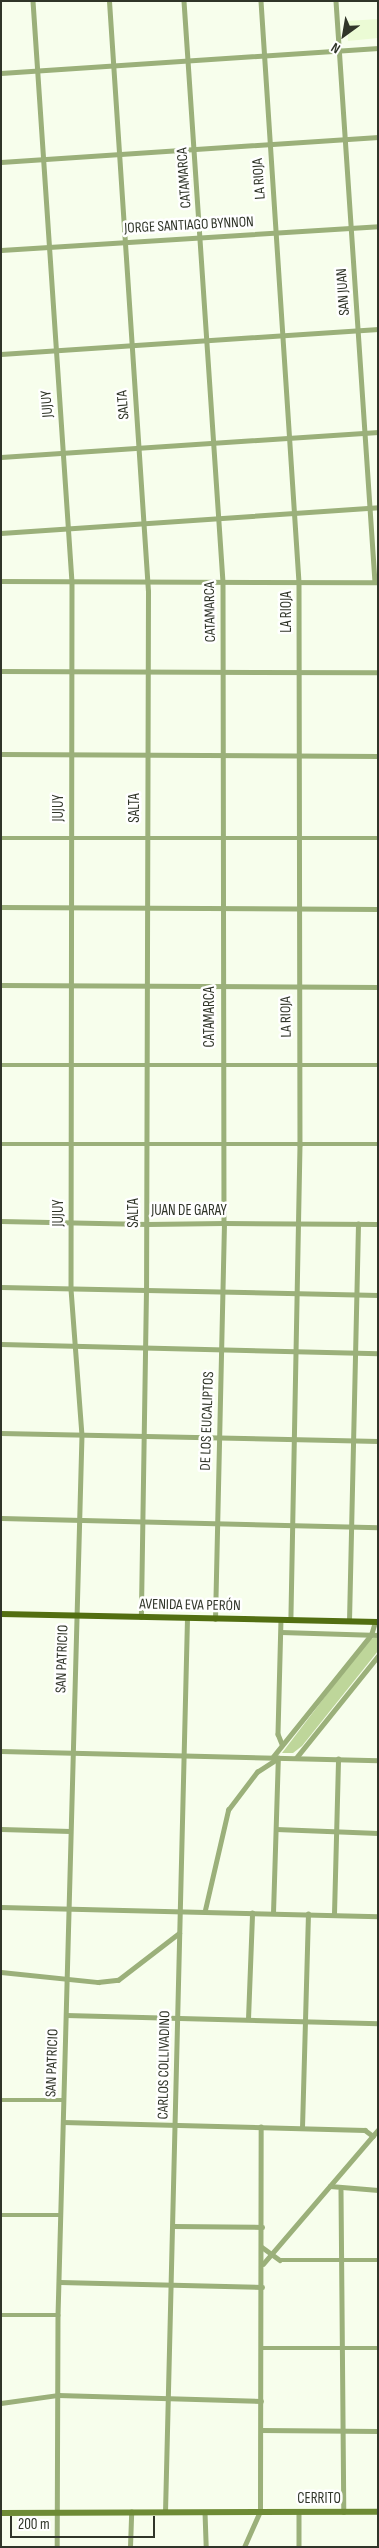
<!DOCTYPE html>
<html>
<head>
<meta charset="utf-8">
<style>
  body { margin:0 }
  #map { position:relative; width:379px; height:2548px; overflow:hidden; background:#f7feec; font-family:"Sofia Sans Condensed",sans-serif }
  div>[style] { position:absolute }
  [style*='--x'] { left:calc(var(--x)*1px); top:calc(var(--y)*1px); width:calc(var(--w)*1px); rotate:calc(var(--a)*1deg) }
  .built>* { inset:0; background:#ebfbd5 }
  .green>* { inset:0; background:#bed69a }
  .minor>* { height:4.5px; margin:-2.25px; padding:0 2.25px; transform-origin:2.25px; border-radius:2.25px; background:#9bb07a }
  .tertiary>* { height:5px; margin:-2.5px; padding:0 2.5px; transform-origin:2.5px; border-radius:2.5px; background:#9bb07a }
  .secondary>* { height:5.5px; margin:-2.75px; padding:0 2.75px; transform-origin:2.75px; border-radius:2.75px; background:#6e8b35 }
  .primary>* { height:6px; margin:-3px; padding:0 3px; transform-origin:3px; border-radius:3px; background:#526e11 }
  span { translate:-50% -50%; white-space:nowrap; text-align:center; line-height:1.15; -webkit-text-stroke:5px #fff; paint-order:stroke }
  .street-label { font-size:15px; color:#303529 }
  .frame { position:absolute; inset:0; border:2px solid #303529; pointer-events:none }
  .north { position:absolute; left:319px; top:10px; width:50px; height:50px; -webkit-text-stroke:4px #fff; paint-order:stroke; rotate:212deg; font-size:14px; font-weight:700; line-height:20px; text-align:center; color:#303529 }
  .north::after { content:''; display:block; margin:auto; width:18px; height:22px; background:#303529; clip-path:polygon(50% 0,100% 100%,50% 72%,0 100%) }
  .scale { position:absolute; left:10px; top:2516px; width:145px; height:22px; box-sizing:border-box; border:2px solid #303529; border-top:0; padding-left:6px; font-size:15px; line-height:18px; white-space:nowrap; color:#303529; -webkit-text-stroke:4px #fff; paint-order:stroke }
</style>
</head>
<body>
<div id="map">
  <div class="built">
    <i style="clip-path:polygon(378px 19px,378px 38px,348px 41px,347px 21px)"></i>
  </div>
  <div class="green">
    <i style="clip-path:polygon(378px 1637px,378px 1651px,302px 1746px,293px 1753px,282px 1753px,369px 1639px)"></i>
  </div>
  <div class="minor">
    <i style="--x:33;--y:1;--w:582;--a:86.16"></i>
    <i style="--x:72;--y:582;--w:707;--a:90.08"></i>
    <i style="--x:71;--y:1289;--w:146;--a:85.7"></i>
    <i style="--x:82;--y:1435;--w:880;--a:91.56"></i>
    <i style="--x:58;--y:2315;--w:232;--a:90.2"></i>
    <i style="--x:184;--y:1;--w:582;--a:86.16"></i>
    <i style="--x:223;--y:582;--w:641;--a:89.91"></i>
    <i style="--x:224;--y:1223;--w:154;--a:0.4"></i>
    <i style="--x:261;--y:1;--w:582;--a:86.26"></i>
    <i style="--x:299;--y:582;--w:563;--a:89.9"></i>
    <i style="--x:300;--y:1145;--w:475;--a:91.1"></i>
    <i style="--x:336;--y:1;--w:582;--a:86.16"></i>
    <i style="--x:1;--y:73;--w:378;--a:-3.8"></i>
    <i style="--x:1;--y:162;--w:378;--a:-3.8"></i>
    <i style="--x:1;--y:354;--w:378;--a:-3.8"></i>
    <i style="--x:1;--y:457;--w:378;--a:-3.8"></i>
    <i style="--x:1;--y:533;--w:378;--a:-3.9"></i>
    <i style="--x:1;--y:581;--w:375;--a:0.2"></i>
    <i style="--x:1;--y:671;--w:377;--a:0.2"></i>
    <i style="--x:1;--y:754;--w:377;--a:0.3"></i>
    <i style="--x:1;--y:838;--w:377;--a:0"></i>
    <i style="--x:1;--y:907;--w:377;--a:0.3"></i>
    <i style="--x:1;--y:985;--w:377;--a:0.3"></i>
    <i style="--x:1;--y:1065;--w:377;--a:0"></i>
    <i style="--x:1;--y:1144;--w:377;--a:0"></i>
    <i style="--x:1;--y:1221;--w:146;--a:1.2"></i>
    <i style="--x:1;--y:1287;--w:377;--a:1.2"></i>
    <i style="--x:1;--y:1344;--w:377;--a:1.4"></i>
    <i style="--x:1;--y:1433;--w:377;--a:1.2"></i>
    <i style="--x:1;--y:1518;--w:377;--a:1.4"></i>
    <i style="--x:281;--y:1619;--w:115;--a:91.5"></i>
    <i style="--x:278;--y:1734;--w:11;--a:68"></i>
    <i style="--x:349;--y:1621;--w:397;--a:-88.7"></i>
    <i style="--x:281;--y:1632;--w:97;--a:1.8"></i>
    <i style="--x:1;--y:1751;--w:377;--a:1.4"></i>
    <i style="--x:272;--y:1758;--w:158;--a:-51.2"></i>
    <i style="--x:371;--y:1635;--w:14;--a:-73"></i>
    <i style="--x:296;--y:1758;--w:131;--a:-51.2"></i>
    <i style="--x:1;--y:1829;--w:69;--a:1.7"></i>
    <i style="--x:276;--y:1829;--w:102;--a:2.2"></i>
    <i style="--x:1;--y:1907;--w:377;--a:1.4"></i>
    <i style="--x:205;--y:1910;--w:103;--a:-77"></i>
    <i style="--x:228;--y:1810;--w:48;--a:-52.7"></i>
    <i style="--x:257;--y:1772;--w:24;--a:-33"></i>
    <i style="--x:273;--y:1913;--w:155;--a:-88.2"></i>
    <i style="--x:334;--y:1914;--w:155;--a:-88.5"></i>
    <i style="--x:1;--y:1972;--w:98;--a:5.9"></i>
    <i style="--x:98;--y:1982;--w:20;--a:-6"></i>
    <i style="--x:118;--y:1980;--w:77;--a:-37.6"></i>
    <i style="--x:66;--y:2015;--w:312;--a:1.5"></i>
    <i style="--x:248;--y:2019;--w:106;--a:-87.8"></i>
    <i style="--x:1;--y:2100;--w:62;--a:0"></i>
    <i style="--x:63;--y:2122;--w:302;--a:1.5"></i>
    <i style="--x:365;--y:2130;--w:10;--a:37"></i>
    <i style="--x:302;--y:2128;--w:214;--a:-88.4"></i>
    <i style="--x:330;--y:2186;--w:48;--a:4.8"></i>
    <i style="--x:341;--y:2190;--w:322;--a:89.5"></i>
    <i style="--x:1;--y:2215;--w:60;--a:0"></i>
    <i style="--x:173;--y:2226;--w:89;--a:0.6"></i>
    <i style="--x:262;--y:2247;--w:22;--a:36"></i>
    <i style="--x:280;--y:2260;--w:98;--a:0"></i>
    <i style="--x:263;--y:2264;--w:177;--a:-49.4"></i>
    <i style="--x:60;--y:2282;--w:202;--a:1.4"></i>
    <i style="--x:1;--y:2315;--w:57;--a:0"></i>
    <i style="--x:262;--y:2348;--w:116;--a:0"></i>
    <i style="--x:1;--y:2403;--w:58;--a:-8"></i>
    <i style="--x:58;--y:2395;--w:203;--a:1.7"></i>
    <i style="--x:261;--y:2430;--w:117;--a:0.5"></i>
    <i style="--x:260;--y:2511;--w:384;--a:-89.9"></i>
    <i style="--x:205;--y:2512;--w:35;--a:88"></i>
    <i style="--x:299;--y:2512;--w:35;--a:90"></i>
    <i style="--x:130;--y:2547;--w:35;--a:-88"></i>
  </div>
  <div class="tertiary">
    <i style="--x:109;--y:1;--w:591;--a:86.22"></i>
    <i style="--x:148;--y:591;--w:699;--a:90.16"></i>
    <i style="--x:146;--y:1290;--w:327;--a:90.9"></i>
    <i style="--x:1;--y:250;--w:378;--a:-3.6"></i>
    <i style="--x:147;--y:1224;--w:77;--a:-0.7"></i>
    <i style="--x:224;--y:1223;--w:396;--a:91.3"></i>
    <i style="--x:165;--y:2512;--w:894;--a:-88.59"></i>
    <i style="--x:244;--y:2547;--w:39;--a:-66"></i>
  </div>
  <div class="secondary">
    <i style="--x:1;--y:2513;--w:377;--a:-0.2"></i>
  </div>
  <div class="primary">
    <i style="--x:1;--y:1614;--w:377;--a:1.2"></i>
  </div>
  <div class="street-label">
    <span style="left:184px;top:178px;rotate:-94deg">CATAMARCA</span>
    <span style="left:259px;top:179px;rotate:-94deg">LA RIOJA</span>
    <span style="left:189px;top:225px;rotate:-3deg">JORGE SANTIAGO BYNNON</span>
    <span style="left:343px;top:292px;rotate:-94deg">SAN JUAN</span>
    <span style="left:47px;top:404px;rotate:-94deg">JUJUY</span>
    <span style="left:123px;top:405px;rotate:-94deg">SALTA</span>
    <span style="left:210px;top:612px;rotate:-91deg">CATAMARCA</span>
    <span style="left:287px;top:612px;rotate:-90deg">LA RIOJA</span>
    <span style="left:59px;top:808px;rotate:-90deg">JUJUY</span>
    <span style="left:135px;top:808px;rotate:-90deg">SALTA</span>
    <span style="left:210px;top:1017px;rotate:-90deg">CATAMARCA</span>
    <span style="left:286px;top:1017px;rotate:-91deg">LA RIOJA</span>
    <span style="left:189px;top:1211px">JUAN DE GARAY</span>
    <span style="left:59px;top:1213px;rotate:-90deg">JUJUY</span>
    <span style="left:134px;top:1213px;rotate:-90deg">SALTA</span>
    <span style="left:207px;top:1421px;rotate:-88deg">DE LOS EUCALIPTOS</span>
    <span style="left:190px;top:1605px;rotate:1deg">AVENIDA EVA PERÓN</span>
    <span style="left:62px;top:1659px;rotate:-88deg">SAN PATRICIO</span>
    <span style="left:52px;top:2063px;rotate:-88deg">SAN PATRICIO</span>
    <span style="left:164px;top:2065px;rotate:-89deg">CARLOS COLLIVADINO</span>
    <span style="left:319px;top:2499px">CERRITO</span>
  </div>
  <div class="frame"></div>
  <div class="north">N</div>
  <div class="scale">200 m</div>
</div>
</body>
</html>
